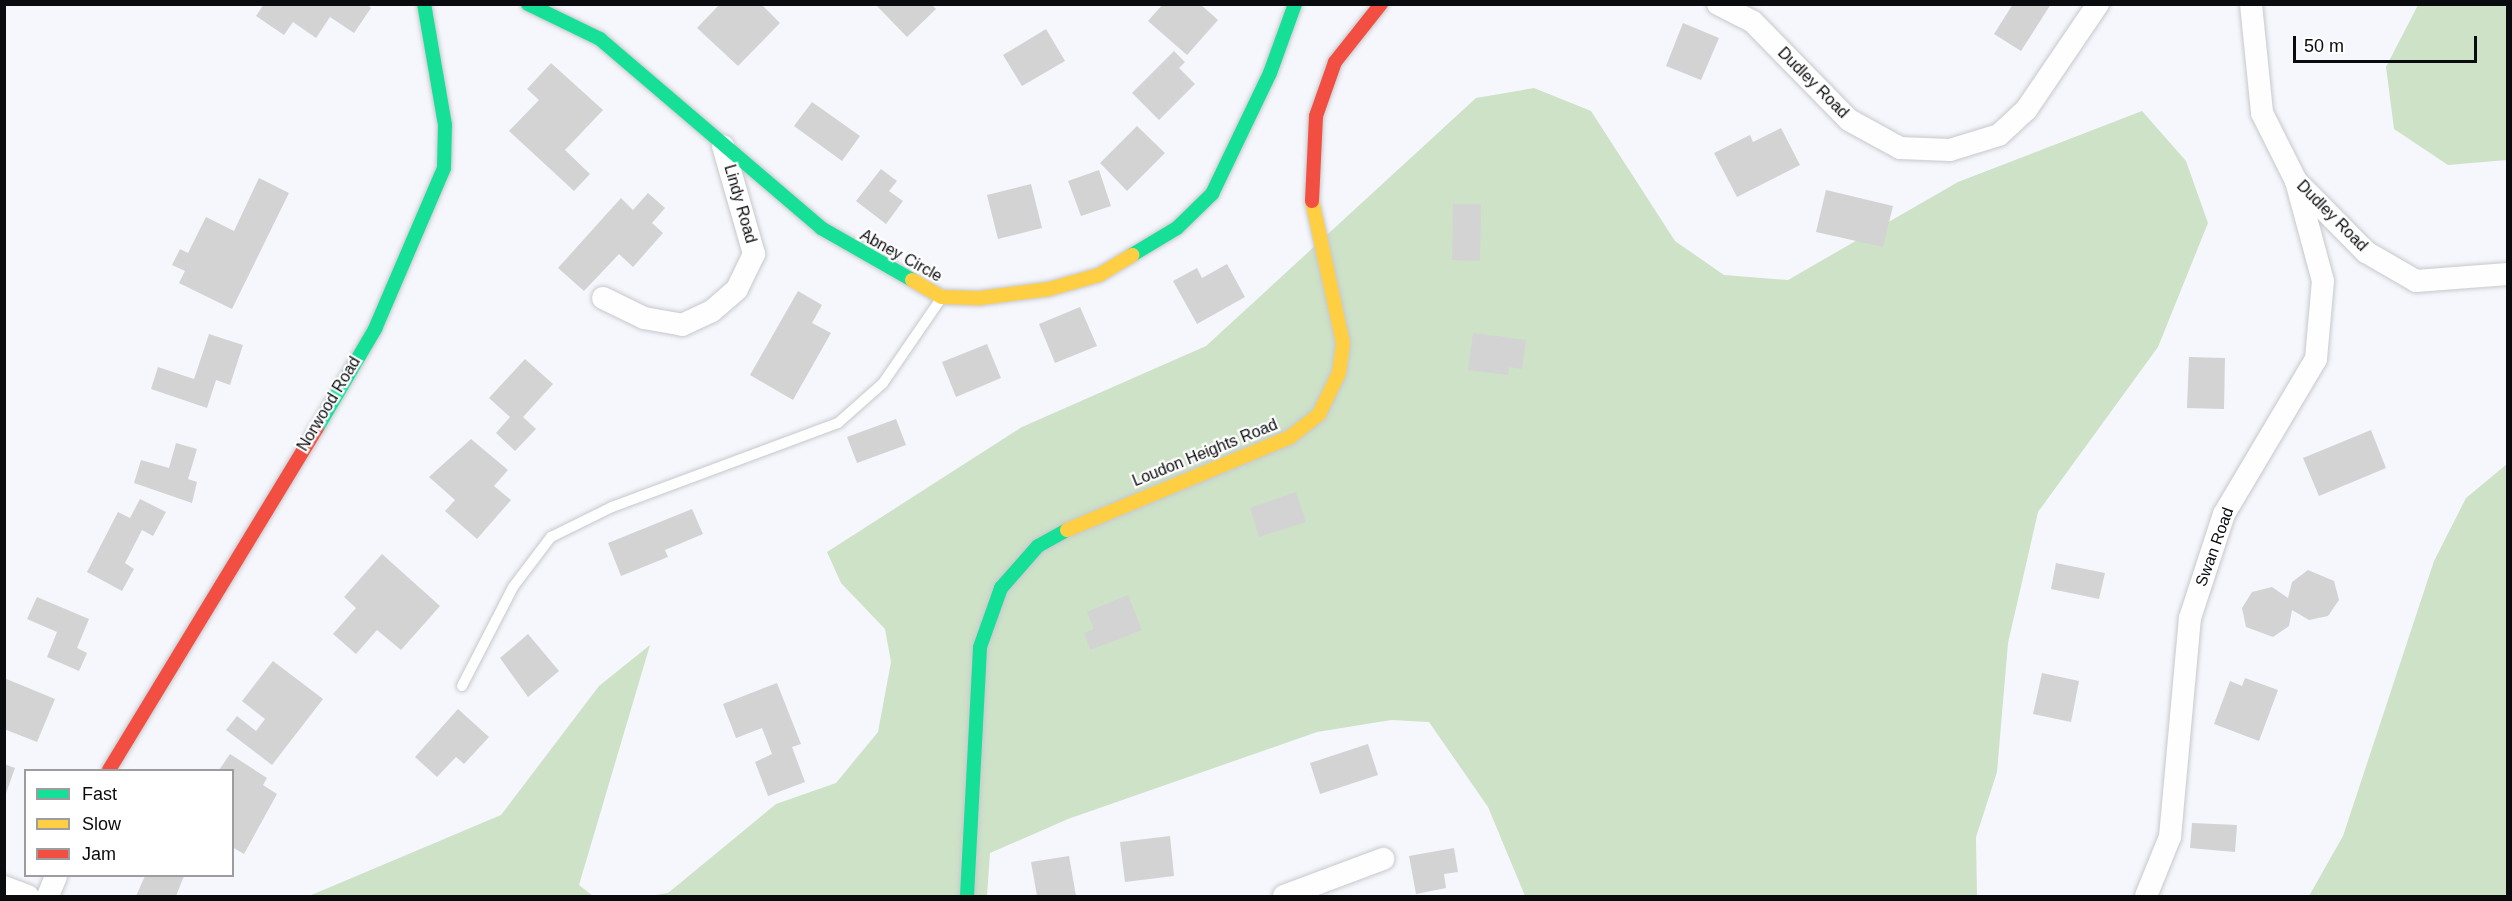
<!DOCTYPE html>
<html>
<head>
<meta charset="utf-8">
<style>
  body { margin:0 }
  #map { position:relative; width:2512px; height:901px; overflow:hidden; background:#f5f7fc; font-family:Helvetica,sans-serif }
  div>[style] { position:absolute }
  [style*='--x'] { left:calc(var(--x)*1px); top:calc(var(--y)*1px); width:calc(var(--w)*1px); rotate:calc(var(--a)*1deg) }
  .forest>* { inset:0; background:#cde2c7 }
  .building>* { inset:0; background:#d3d3d4 }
  .roads { filter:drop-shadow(0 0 2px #c7c8cc) drop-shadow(0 0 2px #c7c8cc) }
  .lane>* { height:10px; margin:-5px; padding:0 5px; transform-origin:5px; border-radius:5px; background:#fefeff }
  .street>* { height:22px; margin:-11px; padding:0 11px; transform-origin:11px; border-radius:11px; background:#fefeff }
  .fast>* { height:14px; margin:-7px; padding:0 7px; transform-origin:7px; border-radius:7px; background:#16e098 }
  .slow>* { height:14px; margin:-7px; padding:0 7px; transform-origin:7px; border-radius:7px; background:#ffcf43 }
  .jam>* { height:14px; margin:-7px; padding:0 7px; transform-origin:7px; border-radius:7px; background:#f24e42 }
  span { translate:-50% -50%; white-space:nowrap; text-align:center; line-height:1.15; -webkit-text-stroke:4.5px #fff; paint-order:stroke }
  .street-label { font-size:16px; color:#0a0b0e }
  .frame { position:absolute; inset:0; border:6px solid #0a0b0e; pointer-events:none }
  .legend { position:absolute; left:24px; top:769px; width:210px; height:108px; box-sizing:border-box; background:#fff; border:2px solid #9d9d9f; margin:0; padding:8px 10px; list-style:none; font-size:18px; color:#0a0b0e }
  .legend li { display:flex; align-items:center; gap:12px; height:30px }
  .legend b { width:30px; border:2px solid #9d9d9f }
  .scale { position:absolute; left:2293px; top:36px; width:184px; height:27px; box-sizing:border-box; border:3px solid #0a0b0e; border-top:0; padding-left:8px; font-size:18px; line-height:21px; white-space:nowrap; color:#0a0b0e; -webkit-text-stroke:4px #fff; paint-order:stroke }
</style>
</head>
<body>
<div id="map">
  <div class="forest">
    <i style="clip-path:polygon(2418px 5px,2507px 5px,2507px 160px,2448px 165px,2394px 129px,2386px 67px)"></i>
    <i style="clip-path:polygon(1534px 88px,1591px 111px,1675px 241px,1724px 275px,1788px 280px,1958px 182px,2142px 111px,2186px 161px,2208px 223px,2158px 347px,2038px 512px,2008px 643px,1997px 772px,1976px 837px,1977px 896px,1525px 896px,1488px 807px,1429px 722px,1391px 720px,1317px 732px,1068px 819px,990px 853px,987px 896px,649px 896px,668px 893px,776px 804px,836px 783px,878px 732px,891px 662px,885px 629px,841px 583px,827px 552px,1022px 427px,1206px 346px,1476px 98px)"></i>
    <i style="clip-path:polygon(2507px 464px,2507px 896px,2309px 896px,2343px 836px,2434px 561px,2466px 498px)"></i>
    <i style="clip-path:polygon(650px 645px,579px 885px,593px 896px,309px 896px,501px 815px,599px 686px)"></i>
  </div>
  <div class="building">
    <i style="clip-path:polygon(264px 4px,366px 4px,371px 8px,354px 33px,330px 17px,316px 38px,293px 22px,284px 35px,256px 16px)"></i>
    <i style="clip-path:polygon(720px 4px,761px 4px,780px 23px,738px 66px,697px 28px)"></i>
    <i style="clip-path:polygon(875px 4px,931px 4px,936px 9px,907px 37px)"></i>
    <i style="clip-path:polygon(1163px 4px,1200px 4px,1218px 20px,1187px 55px,1148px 21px)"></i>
    <i style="clip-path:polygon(2013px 4px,2051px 4px,2021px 51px,1994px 34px)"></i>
    <i style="clip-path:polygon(1683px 23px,1719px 38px,1701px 80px,1666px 66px)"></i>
    <i style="clip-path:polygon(1046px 29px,1065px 61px,1022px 86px,1003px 55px)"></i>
    <i style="clip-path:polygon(1174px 51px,1185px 62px,1179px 68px,1195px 84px,1159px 120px,1132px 93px)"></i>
    <i style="clip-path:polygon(551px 63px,603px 110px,565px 150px,590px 174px,574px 191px,509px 131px,539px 100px,527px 89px)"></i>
    <i style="clip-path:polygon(812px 102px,860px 136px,842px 161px,794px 126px)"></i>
    <i style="clip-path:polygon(1137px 126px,1165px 153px,1127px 191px,1100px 163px)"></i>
    <i style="clip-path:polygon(1781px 128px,1800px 165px,1737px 197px,1714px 153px,1750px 135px,1753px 142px)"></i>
    <i style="clip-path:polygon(881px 169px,897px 181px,889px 191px,903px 201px,886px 224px,856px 201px)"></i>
    <i style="clip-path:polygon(1099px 170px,1111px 206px,1081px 216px,1068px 181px)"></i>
    <i style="clip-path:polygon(259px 178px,289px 193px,232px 309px,179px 283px,185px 271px,172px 265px,180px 249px,188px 253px,206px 217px,234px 231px)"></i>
    <i style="clip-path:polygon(1031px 184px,1042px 228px,998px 239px,987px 195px)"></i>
    <i style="clip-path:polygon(1826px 190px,1893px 206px,1883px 247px,1816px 232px)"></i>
    <i style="clip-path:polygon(648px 193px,665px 208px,652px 223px,663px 233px,633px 267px,619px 254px,584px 291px,558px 268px,621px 198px,633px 210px)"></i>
    <i style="clip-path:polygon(1453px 204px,1481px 204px,1480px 261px,1452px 260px)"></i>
    <i style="clip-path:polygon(1227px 264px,1245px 297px,1197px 324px,1173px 281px,1197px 268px,1202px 278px)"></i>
    <i style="clip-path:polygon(798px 291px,822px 305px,812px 323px,831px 333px,793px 400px,750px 375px)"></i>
    <i style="clip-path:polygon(1080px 307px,1097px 346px,1055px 363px,1039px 324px)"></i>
    <i style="clip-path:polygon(1473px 333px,1526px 340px,1522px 369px,1509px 367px,1508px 375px,1468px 370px)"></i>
    <i style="clip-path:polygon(209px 334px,243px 345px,230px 385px,216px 380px,207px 408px,151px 389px,158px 367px,194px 379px)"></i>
    <i style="clip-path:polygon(987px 344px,1001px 378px,956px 397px,942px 362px)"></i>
    <i style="clip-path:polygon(2189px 357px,2225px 358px,2224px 409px,2187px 408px)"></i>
    <i style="clip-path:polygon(525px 359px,553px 384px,523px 417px,536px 429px,515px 451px,496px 433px,510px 417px,489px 398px)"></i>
    <i style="clip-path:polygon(896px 419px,906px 445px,857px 463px,847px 437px)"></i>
    <i style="clip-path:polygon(2371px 430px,2386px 468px,2319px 496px,2303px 458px)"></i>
    <i style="clip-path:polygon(471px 439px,508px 470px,494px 486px,511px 500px,477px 539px,445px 511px,455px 500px,429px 477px)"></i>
    <i style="clip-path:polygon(176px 443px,197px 449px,188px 479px,197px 482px,192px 503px,134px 483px,141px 460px,169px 468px)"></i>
    <i style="clip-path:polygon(1296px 492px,1306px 522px,1259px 537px,1250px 508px)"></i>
    <i style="clip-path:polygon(140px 499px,166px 512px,153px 536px,142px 530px,125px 563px,134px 569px,122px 591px,87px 572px,118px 512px,130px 518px)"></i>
    <i style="clip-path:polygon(692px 509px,703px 534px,665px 550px,668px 557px,621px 576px,608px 543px)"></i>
    <i style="clip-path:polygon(382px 554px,440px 606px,401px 650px,377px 630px,356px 654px,333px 634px,356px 608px,344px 597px)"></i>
    <i style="clip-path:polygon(2056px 563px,2105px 573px,2099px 599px,2051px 589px)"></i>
    <i style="clip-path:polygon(2308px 570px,2334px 581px,2339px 600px,2328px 616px,2309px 620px,2292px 610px,2289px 626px,2273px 637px,2246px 627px,2242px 608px,2252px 592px,2272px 587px,2288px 598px,2292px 582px)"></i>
    <i style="clip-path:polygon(1128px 595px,1142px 630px,1090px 650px,1084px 633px,1094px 629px,1087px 612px)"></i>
    <i style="clip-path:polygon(37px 597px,89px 619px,77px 648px,87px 653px,79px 671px,47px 657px,57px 632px,27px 619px)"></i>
    <i style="clip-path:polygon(528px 634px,559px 671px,528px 697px,500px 658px)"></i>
    <i style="clip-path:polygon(273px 661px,323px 699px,272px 765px,226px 730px,237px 716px,256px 731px,265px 719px,242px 701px)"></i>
    <i style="clip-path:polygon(2042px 673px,2079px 681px,2071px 722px,2033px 714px)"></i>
    <i style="clip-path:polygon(4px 678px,55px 699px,37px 742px,4px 729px)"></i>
    <i style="clip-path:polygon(2245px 678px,2278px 690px,2259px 741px,2214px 724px,2230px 681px,2242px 686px)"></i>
    <i style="clip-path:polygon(777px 683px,801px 744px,792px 747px,805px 782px,768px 796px,755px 762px,772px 754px,762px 728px,736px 738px,723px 704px)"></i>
    <i style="clip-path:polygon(458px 709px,489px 737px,464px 764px,456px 757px,437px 777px,415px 757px)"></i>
    <i style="clip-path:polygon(1368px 744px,1378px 775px,1320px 794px,1310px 763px)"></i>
    <i style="clip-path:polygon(230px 754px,267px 778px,263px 785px,277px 794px,244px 854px,232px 847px,232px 770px,219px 770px)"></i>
    <i style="clip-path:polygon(4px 764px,15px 768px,5px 796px,4px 796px)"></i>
    <i style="clip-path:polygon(2192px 823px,2237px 825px,2235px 852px,2190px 848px)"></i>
    <i style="clip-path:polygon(1170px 836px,1174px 876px,1125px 882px,1120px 842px)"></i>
    <i style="clip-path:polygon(1454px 848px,1458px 872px,1444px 874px,1446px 888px,1416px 894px,1409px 856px)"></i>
    <i style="clip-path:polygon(1069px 856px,1076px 896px,1037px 896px,1031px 862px)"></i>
    <i style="clip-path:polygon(145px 876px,184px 876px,176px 896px,136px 896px)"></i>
  </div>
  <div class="roads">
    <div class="lane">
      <i style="--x:462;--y:686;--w:111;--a:-62.7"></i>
      <i style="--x:513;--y:587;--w:63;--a:-52.8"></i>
      <i style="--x:551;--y:537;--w:68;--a:-26.2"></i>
      <i style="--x:612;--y:507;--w:241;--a:-20.4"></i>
      <i style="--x:838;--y:423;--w:60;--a:-41.6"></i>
      <i style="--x:883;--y:383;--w:101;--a:-55.5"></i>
    </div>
    <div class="street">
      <i style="--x:1718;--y:4;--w:39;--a:27"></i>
      <i style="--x:1753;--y:22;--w:137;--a:45.6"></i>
      <i style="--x:1849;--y:120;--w:58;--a:28.8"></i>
      <i style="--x:1900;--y:148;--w:50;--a:2.3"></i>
      <i style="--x:1950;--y:150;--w:51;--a:-17"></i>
      <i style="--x:1999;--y:135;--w:37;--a:-43"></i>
      <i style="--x:2026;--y:110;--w:128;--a:-55.8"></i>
      <i style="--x:2251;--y:4;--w:110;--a:84.2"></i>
      <i style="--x:2262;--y:113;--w:76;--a:63.4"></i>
      <i style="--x:2296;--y:181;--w:100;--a:45.4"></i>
      <i style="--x:2366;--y:252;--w:58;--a:30.1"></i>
      <i style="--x:2416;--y:281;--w:92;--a:-4.4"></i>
      <i style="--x:603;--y:298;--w:46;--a:26"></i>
      <i style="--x:644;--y:318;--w:39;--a:10"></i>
      <i style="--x:682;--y:325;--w:33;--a:-25"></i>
      <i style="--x:712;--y:311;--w:33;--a:-41"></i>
      <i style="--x:737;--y:289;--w:39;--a:-64"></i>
      <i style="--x:754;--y:254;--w:112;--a:-106"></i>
      <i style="--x:4;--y:887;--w:26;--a:21"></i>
      <i style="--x:48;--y:896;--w:22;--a:-68"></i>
      <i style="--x:1284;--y:896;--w:106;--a:-20.5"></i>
      <i style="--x:2146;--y:896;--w:64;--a:-67.9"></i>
      <i style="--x:2170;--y:837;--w:220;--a:-84.8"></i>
      <i style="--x:2190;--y:618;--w:109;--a:-71.9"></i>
      <i style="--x:2224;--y:514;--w:180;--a:-59.3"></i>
      <i style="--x:2316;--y:359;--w:78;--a:-84.9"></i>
      <i style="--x:2323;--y:281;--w:104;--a:-105.1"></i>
    </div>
    <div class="fast">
      <i style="--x:528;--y:4;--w:80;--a:25.9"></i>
      <i style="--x:600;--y:39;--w:291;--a:40.5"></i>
      <i style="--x:821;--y:228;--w:105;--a:29.7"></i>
      <i style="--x:1132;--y:255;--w:52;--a:-31"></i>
      <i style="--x:1177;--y:228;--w:49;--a:-44.2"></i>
      <i style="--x:1212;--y:194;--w:134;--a:-64.4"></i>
      <i style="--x:1270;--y:73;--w:73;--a:-70.1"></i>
      <i style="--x:317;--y:428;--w:115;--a:-59.6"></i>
      <i style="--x:375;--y:329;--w:175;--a:-66.8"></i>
      <i style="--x:444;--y:168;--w:43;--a:-88.7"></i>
      <i style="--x:445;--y:125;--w:123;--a:-99.8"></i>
      <i style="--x:967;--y:896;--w:249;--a:-87"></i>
      <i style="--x:980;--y:647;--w:63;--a:-70.4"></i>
      <i style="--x:1001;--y:588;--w:56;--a:-48.6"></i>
      <i style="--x:1038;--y:546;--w:33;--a:-29"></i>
    </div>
    <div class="slow">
      <i style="--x:912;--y:280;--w:34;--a:30"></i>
      <i style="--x:942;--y:297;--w:38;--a:2"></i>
      <i style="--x:980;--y:298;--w:70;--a:-7.4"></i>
      <i style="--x:1049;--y:289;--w:52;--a:-15.6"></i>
      <i style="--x:1099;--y:275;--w:39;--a:-31"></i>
      <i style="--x:1067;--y:530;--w:242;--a:-22.6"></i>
      <i style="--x:1290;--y:437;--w:37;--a:-38"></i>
      <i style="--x:1319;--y:414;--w:46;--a:-64"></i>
      <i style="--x:1339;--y:373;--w:30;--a:-82"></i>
      <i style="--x:1343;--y:343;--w:145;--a:-102.3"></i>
    </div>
    <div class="jam">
      <i style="--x:1312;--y:201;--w:85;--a:-87.3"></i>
      <i style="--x:1316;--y:116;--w:57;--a:-70.6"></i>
      <i style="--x:1335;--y:62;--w:74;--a:-51.6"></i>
      <i style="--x:109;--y:770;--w:400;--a:-58.7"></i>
    </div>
  </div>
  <div class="street-label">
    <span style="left:1813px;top:83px;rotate:45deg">Dudley Road</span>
    <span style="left:740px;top:204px;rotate:74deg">Lindy Road</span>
    <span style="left:2332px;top:216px;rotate:45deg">Dudley Road</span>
    <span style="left:901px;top:256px;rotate:29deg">Abney Circle</span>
    <span style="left:329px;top:404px;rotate:-59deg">Norwood Road</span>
    <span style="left:1205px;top:453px;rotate:-22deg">Loudon Heights Road</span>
    <span style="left:2215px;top:547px;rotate:-70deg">Swan Road</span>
  </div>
  <div class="frame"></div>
  <ul class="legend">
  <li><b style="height:8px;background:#16e098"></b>Fast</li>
  <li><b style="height:8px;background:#ffcf43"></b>Slow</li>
  <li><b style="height:8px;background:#f24e42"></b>Jam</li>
  </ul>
  <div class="scale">50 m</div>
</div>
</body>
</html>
